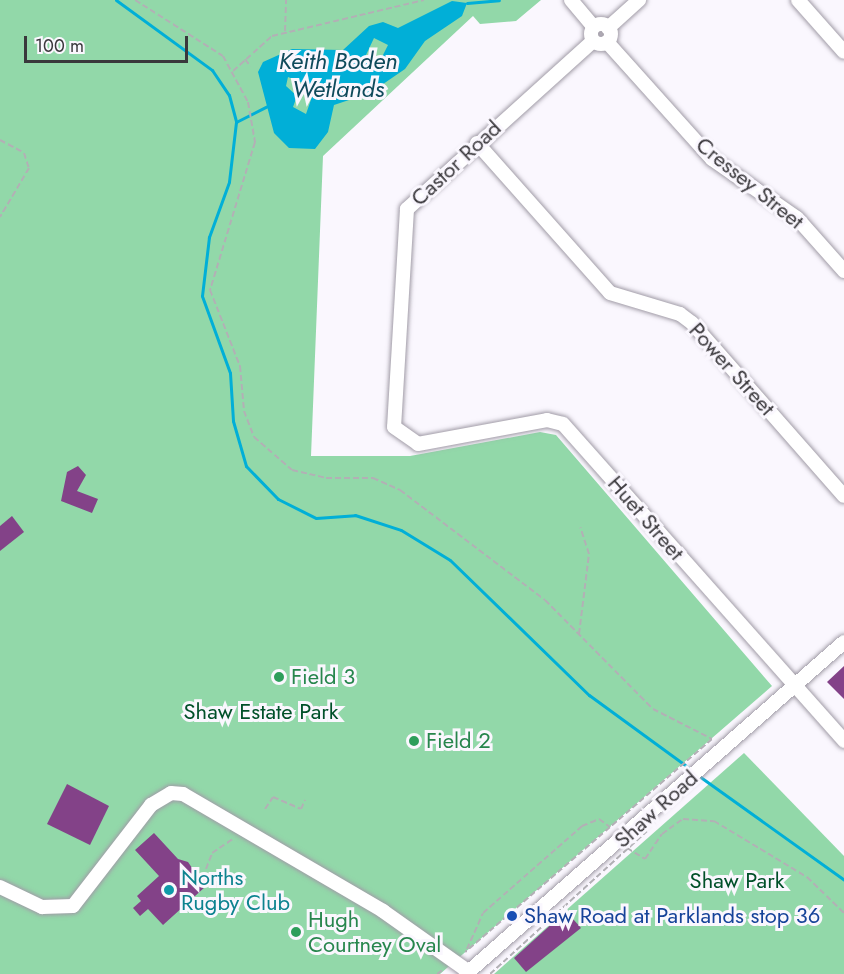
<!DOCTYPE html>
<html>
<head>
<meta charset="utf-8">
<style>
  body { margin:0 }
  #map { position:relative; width:844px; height:974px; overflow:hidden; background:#faf7fe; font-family:Jost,sans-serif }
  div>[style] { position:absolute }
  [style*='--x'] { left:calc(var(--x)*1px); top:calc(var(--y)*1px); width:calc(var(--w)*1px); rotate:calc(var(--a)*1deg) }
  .green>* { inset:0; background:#92d8a9 }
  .water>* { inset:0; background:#01afd7 }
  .stream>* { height:3px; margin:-1.5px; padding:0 1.5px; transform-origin:1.5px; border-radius:1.5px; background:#01afd7 }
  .building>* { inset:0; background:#834288 }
  .path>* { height:2px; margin-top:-1px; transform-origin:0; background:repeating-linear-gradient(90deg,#b2b0b5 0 6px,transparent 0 9px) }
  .roads { filter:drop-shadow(0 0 2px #a19ca7) drop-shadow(0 0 2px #a19ca7) }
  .minor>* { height:14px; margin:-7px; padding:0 7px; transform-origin:7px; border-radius:7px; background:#fff }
  .minor>.ring { margin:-7px; padding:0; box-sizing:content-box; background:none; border:14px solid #fff; border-radius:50% }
  .dots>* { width:16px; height:16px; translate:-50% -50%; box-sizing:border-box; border:3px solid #faf7fe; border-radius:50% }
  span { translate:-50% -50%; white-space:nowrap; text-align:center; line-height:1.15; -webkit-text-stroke:6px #faf7fe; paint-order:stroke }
  .street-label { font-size:22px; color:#3a383c }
  .leisure-label { font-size:22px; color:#27864d }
  .left { translate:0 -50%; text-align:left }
  .park-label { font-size:22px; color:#005029 }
  .culture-label { font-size:22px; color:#0d838f }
  .transit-label { font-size:22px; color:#164399 }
  .water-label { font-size:24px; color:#0f4a5b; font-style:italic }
  .scale { position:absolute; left:24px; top:36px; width:164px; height:27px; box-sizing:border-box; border:3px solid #3a383c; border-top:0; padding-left:8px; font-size:18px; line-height:21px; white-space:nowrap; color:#3a383c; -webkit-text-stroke:4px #faf7fe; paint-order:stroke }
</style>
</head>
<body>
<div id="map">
  <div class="green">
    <i style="clip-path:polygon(0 0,541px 0,516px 21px,480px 24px,473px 16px,323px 156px,311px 456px,410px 456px,540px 432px,556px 435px,772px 686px,440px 974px,0 974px)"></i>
    <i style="clip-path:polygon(744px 753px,844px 856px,844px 974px,494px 974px)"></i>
  </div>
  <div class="water">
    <i style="clip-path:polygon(evenodd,452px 1px,467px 3px,462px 16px,425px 41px,405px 69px,370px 93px,334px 105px,328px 132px,315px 149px,289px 148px,274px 133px,258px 72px,263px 62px,292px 49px,343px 50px,369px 26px,383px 22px,398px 28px,452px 1px,374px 38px,388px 45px,378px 65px,366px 55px,374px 38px,452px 1px,288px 77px,315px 88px,306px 114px,293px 107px,297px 96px,286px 86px,288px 77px)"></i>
  </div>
  <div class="stream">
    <i style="--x:116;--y:0;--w:119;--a:36.1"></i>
    <i style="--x:212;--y:70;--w:30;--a:56"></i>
    <i style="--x:229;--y:95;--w:28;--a:75"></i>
    <i style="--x:236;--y:122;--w:60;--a:96.7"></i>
    <i style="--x:229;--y:182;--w:59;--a:110"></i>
    <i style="--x:209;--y:237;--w:59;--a:96.8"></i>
    <i style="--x:202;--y:296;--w:82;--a:70"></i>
    <i style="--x:230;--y:373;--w:48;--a:86.4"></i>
    <i style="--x:233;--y:421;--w:47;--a:73.9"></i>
    <i style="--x:246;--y:466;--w:46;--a:45.9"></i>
    <i style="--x:278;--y:499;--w:42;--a:26.6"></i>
    <i style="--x:316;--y:518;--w:39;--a:-4"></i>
    <i style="--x:355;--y:515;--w:48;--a:18.1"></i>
    <i style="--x:401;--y:530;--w:57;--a:31.5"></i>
    <i style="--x:450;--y:560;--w:194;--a:44.2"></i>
    <i style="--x:589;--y:695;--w:127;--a:36.1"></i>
    <i style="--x:467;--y:3;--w:32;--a:-5"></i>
    <i style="--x:236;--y:122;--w:34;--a:-27"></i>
    <i style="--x:699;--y:776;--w:178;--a:35.6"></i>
  </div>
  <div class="building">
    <i style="clip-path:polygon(78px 466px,86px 475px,77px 491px,98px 499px,92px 513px,61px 501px,67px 472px)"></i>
    <i style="clip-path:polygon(12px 516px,24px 532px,0 551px,0 526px)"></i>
    <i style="clip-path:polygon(844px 666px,844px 699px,827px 682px)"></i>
    <i style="clip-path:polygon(67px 784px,109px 806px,90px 845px,47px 824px)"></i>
    <i style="clip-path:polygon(154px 833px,178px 859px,188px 862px,205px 887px,163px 925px,148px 909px,140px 916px,133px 908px,141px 901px,137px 896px,159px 876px,135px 850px)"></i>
    <i style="clip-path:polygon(566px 911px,581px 928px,526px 972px,514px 958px)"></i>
  </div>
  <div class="path">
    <i style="--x:135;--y:0;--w:104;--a:32.5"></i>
    <i style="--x:223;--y:56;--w:52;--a:61.5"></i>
    <i style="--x:248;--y:102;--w:41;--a:80.1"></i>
    <i style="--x:255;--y:142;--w:155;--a:106.9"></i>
    <i style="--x:210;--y:290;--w:82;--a:68.5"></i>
    <i style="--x:240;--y:366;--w:45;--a:84.9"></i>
    <i style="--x:244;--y:411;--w:28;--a:69"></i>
    <i style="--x:254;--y:437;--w:50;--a:41"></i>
    <i style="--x:292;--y:470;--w:35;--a:13"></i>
    <i style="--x:326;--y:478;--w:47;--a:0"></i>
    <i style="--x:373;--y:478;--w:30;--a:24"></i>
    <i style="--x:400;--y:490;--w:182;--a:37.2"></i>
    <i style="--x:545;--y:600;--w:153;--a:45.3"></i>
    <i style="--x:653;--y:709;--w:66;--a:27"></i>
    <i style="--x:712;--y:739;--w:326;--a:139.2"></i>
    <i style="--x:285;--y:31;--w:31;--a:-88"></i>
    <i style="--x:245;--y:59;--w:9;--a:54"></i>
    <i style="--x:233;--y:71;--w:52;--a:-41.9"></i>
    <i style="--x:272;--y:36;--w:156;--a:-13.3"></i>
    <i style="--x:0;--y:140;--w:27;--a:28"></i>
    <i style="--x:24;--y:153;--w:16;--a:72"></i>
    <i style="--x:29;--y:168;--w:57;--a:120.6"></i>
    <i style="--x:579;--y:634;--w:81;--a:-82.9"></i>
    <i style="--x:589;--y:554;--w:28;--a:-108"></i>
    <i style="--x:265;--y:809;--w:14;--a:-56"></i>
    <i style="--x:273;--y:797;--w:30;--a:23"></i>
    <i style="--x:301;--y:809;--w:10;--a:-66"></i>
    <i style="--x:627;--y:848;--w:21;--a:31"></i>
    <i style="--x:645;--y:859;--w:30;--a:-56"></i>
    <i style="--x:662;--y:834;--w:26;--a:-36"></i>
    <i style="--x:683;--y:819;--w:31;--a:4"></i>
    <i style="--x:714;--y:821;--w:109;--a:31.1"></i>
    <i style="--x:807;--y:877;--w:52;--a:44.2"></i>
    <i style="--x:206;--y:869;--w:17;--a:-69"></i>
    <i style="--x:212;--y:853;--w:27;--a:-34"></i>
    <i style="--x:467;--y:949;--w:39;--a:-66"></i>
    <i style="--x:483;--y:913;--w:132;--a:-41.3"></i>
    <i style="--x:582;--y:826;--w:18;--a:-22"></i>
    <i style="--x:599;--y:819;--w:14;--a:36"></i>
    <i style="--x:437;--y:974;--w:9;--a:-36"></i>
    <i style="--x:490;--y:974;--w:212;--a:-42.3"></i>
  </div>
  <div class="roads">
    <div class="minor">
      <i style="--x:571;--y:0;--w:35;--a:50"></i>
      <i style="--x:798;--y:0;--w:69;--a:48.5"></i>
      <i class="ring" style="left:591px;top:24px;width:6px;height:6px"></i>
      <i style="--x:608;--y:28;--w:42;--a:-42.1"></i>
      <i style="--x:593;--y:41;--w:251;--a:137.9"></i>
      <i style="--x:407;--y:209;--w:218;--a:93.4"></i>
      <i style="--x:394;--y:427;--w:29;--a:35"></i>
      <i style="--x:418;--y:444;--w:131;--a:-10.5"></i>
      <i style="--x:547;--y:420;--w:16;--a:14"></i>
      <i style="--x:563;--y:424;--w:424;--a:48.4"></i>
      <i style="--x:607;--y:42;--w:157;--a:48.1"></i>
      <i style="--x:712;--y:159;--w:103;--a:34.8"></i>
      <i style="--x:797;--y:218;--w:71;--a:48.4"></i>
      <i style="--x:477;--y:143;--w:200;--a:48.4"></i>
      <i style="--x:610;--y:293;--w:73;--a:16.7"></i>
      <i style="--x:680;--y:314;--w:15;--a:37"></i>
      <i style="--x:692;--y:323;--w:230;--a:48.7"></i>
      <i style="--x:0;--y:887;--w:47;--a:25.5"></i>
      <i style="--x:42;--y:907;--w:31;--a:-2"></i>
      <i style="--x:73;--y:906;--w:128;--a:-52.3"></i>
      <i style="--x:151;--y:805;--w:23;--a:-31"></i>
      <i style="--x:171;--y:793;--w:12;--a:5"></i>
      <i style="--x:183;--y:794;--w:232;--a:30.3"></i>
      <i style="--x:383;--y:911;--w:105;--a:35.3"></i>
      <i style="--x:466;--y:974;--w:503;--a:-41.29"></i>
    </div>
  </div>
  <div class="dots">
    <i style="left:279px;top:677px;background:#2e9e5b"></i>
    <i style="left:414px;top:741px;background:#2e9e5b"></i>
    <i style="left:169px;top:890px;background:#0f9aa8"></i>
    <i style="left:512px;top:916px;background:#1a4fb4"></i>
    <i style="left:296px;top:932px;background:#2e9e5b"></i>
  </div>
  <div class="street-label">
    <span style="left:456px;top:163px;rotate:-43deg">Castor Road</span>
    <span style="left:750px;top:183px;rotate:39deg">Cressey Street</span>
    <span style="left:732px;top:369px;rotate:48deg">Power Street</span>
    <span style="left:646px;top:518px;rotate:49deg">Huet Street</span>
    <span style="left:656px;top:809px;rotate:-42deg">Shaw Road</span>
  </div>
  <div class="leisure-label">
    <span class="left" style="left:291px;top:677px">Field 3</span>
    <span class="left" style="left:426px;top:741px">Field 2</span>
    <span class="left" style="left:308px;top:932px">Hugh<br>Courtney Oval</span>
  </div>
  <div class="park-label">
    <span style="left:261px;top:712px">Shaw Estate Park</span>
    <span style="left:737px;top:881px">Shaw Park</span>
  </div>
  <div class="culture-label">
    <span class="left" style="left:181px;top:890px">Norths<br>Rugby Club</span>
  </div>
  <div class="transit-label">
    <span class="left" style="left:524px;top:916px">Shaw Road at Parklands stop 36</span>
  </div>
  <div class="water-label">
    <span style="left:338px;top:75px">Keith Boden<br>Wetlands</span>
  </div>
  <div class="scale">100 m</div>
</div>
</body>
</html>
